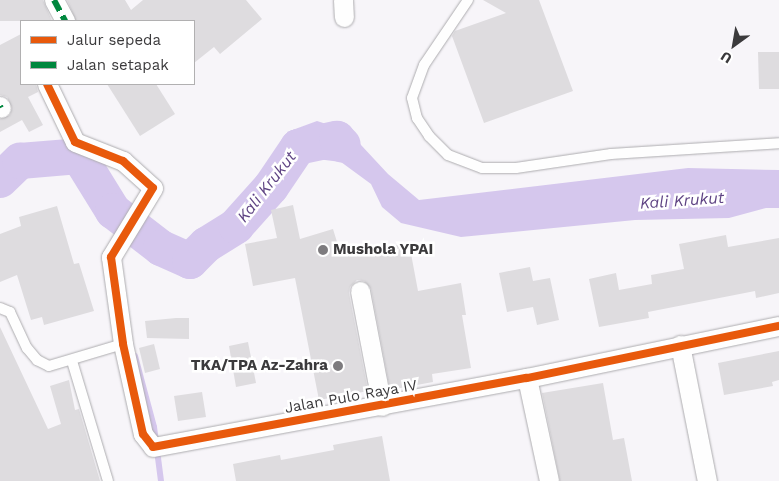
<!DOCTYPE html>
<html>
<head>
<meta charset="utf-8">
<style>
  body { margin:0 }
  #map { position:relative; width:779px; height:481px; overflow:hidden; background:#f7f5f9; font-family:"Work Sans",sans-serif }
  div>[style] { position:absolute }
  [style*='--x'] { left:calc(var(--x)*1px); top:calc(var(--y)*1px); width:calc(var(--w)*1px); rotate:calc(var(--a)*1deg) }
  .water>* { inset:0; background:#d5c7ed }
  .stream>* { height:6px; margin:-3px; padding:0 3px; transform-origin:3px; border-radius:3px; background:#d5c7ed }
  .river>* { height:36px; margin:-18px; padding:0 18px; transform-origin:18px; border-radius:18px; background:#d5c7ed }
  .building>* { inset:0; background:#dedcdf }
  .roads { filter:drop-shadow(0 0 1px #adacaf) drop-shadow(0 0 1px #adacaf) }
  .lane>* { height:10px; margin:-5px; padding:0 5px; transform-origin:5px; border-radius:5px; background:#fefefe }
  .street>* { height:19px; margin:-9.5px; padding:0 9.5px; transform-origin:9.5px; border-radius:9.5px; background:#fefefe }
  .quiet>* { height:6px; margin-top:-3px; transform-origin:0; background:repeating-linear-gradient(90deg,#00873e 0 12px,transparent 0 18px) }
  .cycleway>* { height:8px; margin:-4px; padding:0 4px; transform-origin:4px; border-radius:4px; background:#e8590c }
  .dots>* { width:14px; height:14px; translate:-50% -50%; box-sizing:border-box; border:2px solid #fff; border-radius:50% }
  span { translate:-50% -50%; white-space:nowrap; text-align:center; line-height:1.15; -webkit-text-stroke:5px #fff; paint-order:stroke }
  .poi-label { font-size:15px; color:#3b3a3c; font-weight:700 }
  .left { translate:0 -50%; text-align:left }
  .right { translate:-100% -50%; text-align:right }
  .street-label { font-size:15px; color:#3b3a3c }
  .water-label { font-size:16px; color:#5e4383; font-style:italic }
  .legend { position:absolute; left:20px; top:20px; width:175px; height:65px; box-sizing:border-box; background:#fff; border:1px solid #b1b0b1; margin:0; padding:6px 9px; list-style:none; font-size:15px; color:#3b3a3c }
  .legend li { display:flex; align-items:center; gap:10px; height:25px }
  .legend b { width:25px; border:1px solid #b1b0b1 }
  .north { position:absolute; left:709px; top:20px; width:50px; height:50px; -webkit-text-stroke:4px #fff; paint-order:stroke; rotate:212deg; font-size:14px; font-weight:700; line-height:20px; text-align:center; color:#3b3a3c }
  .north::after { content:''; display:block; margin:auto; width:18px; height:22px; background:#3b3a3c; clip-path:polygon(50% 0,100% 100%,50% 72%,0 100%) }
</style>
</head>
<body>
<div id="map">
  <div class="water">
    <i style="clip-path:polygon(317px 121px,348px 131px,388px 174px,419px 200px,688px 168px,779px 170px,779px 208px,766px 208px,729px 218px,635px 220px,461px 237px,401px 223px,382px 207px,371px 184px,341px 162px,317px 159px,298px 147px,287px 132px)"></i>
  </div>
  <div class="stream">
    <i style="--x:135;--y:356;--w:73;--a:75"></i>
    <i style="--x:154;--y:427;--w:54;--a:82.6"></i>
  </div>
  <div class="river">
    <i style="--x:0;--y:180;--w:28;--a:-44"></i>
    <i style="--x:20;--y:161;--w:59;--a:-4.8"></i>
    <i style="--x:79;--y:156;--w:65;--a:58.3"></i>
    <i style="--x:113;--y:211;--w:61;--a:37.6"></i>
    <i style="--x:161;--y:248;--w:32;--a:24"></i>
    <i style="--x:190;--y:261;--w:23;--a:-45"></i>
    <i style="--x:206;--y:245;--w:36;--a:-32"></i>
    <i style="--x:236;--y:226;--w:52;--a:-48.1"></i>
    <i style="--x:271;--y:187;--w:48;--a:-56"></i>
    <i style="--x:298;--y:147;--w:40;--a:-12"></i>
    <i style="--x:337;--y:139;--w:8;--a:45"></i>
  </div>
  <div class="building">
    <i style="clip-path:polygon(0 0,43px 0,52px 21px,0 21px)"></i>
    <i style="clip-path:polygon(67px 0,125px 0,131px 10px,143px 0,246px 0,262px 19px,220px 54px,214px 47px,194px 63px,194px 21px,76px 21px)"></i>
    <i style="clip-path:polygon(483px 0,539px 0,573px 91px,484px 123px,452px 36px,455px 31px,506px 13px)"></i>
    <i style="clip-path:polygon(21px 34px,21px 84px,36px 84px,38px 92px,28px 97px,43px 125px,29px 132px,22px 120px,0 132px,0 119px,10px 115px,12px 108px,7px 97px,0 95px,0 45px)"></i>
    <i style="clip-path:polygon(758px 52px,779px 52px,779px 89px,759px 89px)"></i>
    <i style="clip-path:polygon(107px 84px,156px 84px,175px 114px,140px 136px)"></i>
    <i style="clip-path:polygon(293px 205px,300px 239px,333px 229px,341px 255px,409px 243px,418px 291px,461px 283px,466px 315px,462px 315px,471px 368px,432px 374px,433px 382px,390px 390px,371px 289px,364px 281px,357px 280px,350px 287px,349px 293px,368px 391px,319px 400px,295px 278px,253px 286px,245px 244px,277px 238px,271px 210px)"></i>
    <i style="clip-path:polygon(57px 206px,74px 264px,79px 263px,94px 311px,44px 325px,42px 317px,31px 320px,17px 275px,0 282px,0 234px,21px 226px,19px 217px)"></i>
    <i style="clip-path:polygon(726px 235px,728px 247px,779px 238px,779px 293px,756px 298px,755px 291px,648px 312px,649px 318px,599px 327px,589px 279px,616px 273px,619px 290px,652px 284px,651px 275px,684px 269px,679px 244px)"></i>
    <i style="clip-path:polygon(530px 267px,533px 281px,550px 278px,559px 320px,537px 325px,533px 307px,507px 312px,499px 273px)"></i>
    <i style="clip-path:polygon(176px 318px,189px 318px,189px 339px,147px 338px,145px 321px)"></i>
    <i style="clip-path:polygon(0 327px,48px 429px,61px 424px,50px 386px,69px 380px,75px 410px,79px 409px,100px 481px,0 481px)"></i>
    <i style="clip-path:polygon(248px 342px,256px 383px,236px 387px,229px 346px)"></i>
    <i style="clip-path:polygon(154px 344px,160px 369px,145px 373px,139px 348px)"></i>
    <i style="clip-path:polygon(779px 351px,779px 380px,772px 382px,773px 386px,724px 395px,718px 363px)"></i>
    <i style="clip-path:polygon(603px 383px,613px 440px,624px 438px,632px 481px,560px 481px,542px 393px)"></i>
    <i style="clip-path:polygon(202px 392px,206px 417px,178px 421px,174px 396px)"></i>
    <i style="clip-path:polygon(382px 436px,390px 481px,236px 481px,233px 464px,280px 455px,281px 460px,334px 450px,333px 445px)"></i>
  </div>
  <div class="roads">
    <div class="lane">
      <i style="--x:468;--y:0;--w:78;--a:124.1"></i>
      <i style="--x:424;--y:65;--w:35;--a:110"></i>
      <i style="--x:412;--y:98;--w:21;--a:76"></i>
      <i style="--x:417;--y:118;--w:22;--a:56"></i>
      <i style="--x:429;--y:136;--w:27;--a:45"></i>
      <i style="--x:448;--y:155;--w:36;--a:21"></i>
      <i style="--x:482;--y:168;--w:34;--a:0"></i>
      <i style="--x:516;--y:168;--w:96;--a:-8.4"></i>
      <i style="--x:611;--y:154;--w:168;--a:-3.7"></i>
      <i style="--x:0;--y:308;--w:11;--a:22"></i>
      <i style="--x:10;--y:312;--w:40;--a:65"></i>
      <i style="--x:27;--y:348;--w:16;--a:50"></i>
      <i style="--x:37;--y:360;--w:13;--a:27"></i>
      <i style="--x:49;--y:366;--w:77;--a:-16.6"></i>
      <i style="--x:72;--y:361;--w:125;--a:73.3"></i>
    </div>
    <div class="street">
      <i style="--x:54;--y:0;--w:24;--a:62"></i>
      <i style="--x:343;--y:0;--w:17;--a:87"></i>
      <i style="--x:47;--y:84;--w:64;--a:64.2"></i>
      <i style="--x:75;--y:142;--w:52;--a:21.6"></i>
      <i style="--x:123;--y:161;--w:40;--a:42"></i>
      <i style="--x:153;--y:188;--w:81;--a:121.3"></i>
      <i style="--x:111;--y:257;--w:88;--a:82.1"></i>
      <i style="--x:123;--y:344;--w:92;--a:77.5"></i>
      <i style="--x:143;--y:434;--w:16;--a:52"></i>
      <i style="--x:153;--y:447;--w:380;--a:-10.5"></i>
      <i style="--x:527;--y:378;--w:257;--a:-11.7"></i>
      <i style="--x:0;--y:106;--w:2;--a:63"></i>
      <i style="--x:360;--y:291;--w:117;--a:79.2"></i>
      <i style="--x:680;--y:345;--w:139;--a:78.8"></i>
      <i style="--x:527;--y:378;--w:105;--a:77.9"></i>
    </div>
  </div>
  <div class="quiet">
    <i style="--x:54;--y:0;--w:24;--a:62"></i>
    <i style="--x:0;--y:106;--w:2;--a:63"></i>
  </div>
  <div class="cycleway">
    <i style="--x:47;--y:84;--w:64;--a:64.2"></i>
    <i style="--x:75;--y:142;--w:52;--a:21.6"></i>
    <i style="--x:123;--y:161;--w:40;--a:42"></i>
    <i style="--x:153;--y:188;--w:81;--a:121.3"></i>
    <i style="--x:111;--y:257;--w:88;--a:82.1"></i>
    <i style="--x:123;--y:344;--w:92;--a:77.5"></i>
    <i style="--x:143;--y:434;--w:16;--a:52"></i>
    <i style="--x:153;--y:447;--w:380;--a:-10.5"></i>
    <i style="--x:527;--y:378;--w:257;--a:-11.7"></i>
  </div>
  <div class="dots">
    <i style="left:323px;top:250px;background:#7d7b7e"></i>
    <i style="left:338px;top:366px;background:#7d7b7e"></i>
  </div>
  <div class="poi-label">
    <span class="left" style="left:333px;top:250px">Mushola YPAI</span>
    <span class="right" style="left:328px;top:366px">TKA/TPA Az-Zahra</span>
  </div>
  <div class="street-label">
    <span style="left:351px;top:397px;rotate:-10deg">Jalan Pulo Raya IV</span>
  </div>
  <div class="water-label">
    <span style="left:267px;top:187px;rotate:-52deg">Kali Krukut</span>
    <span style="left:682px;top:201px;rotate:-4deg">Kali Krukut</span>
  </div>
  <ul class="legend">
  <li><b style="height:6px;background:#e8590c"></b>Jalur sepeda</li>
  <li><b style="height:6px;background:#00873e"></b>Jalan setapak</li>
  </ul>
  <div class="north">U</div>
</div>
</body>
</html>
